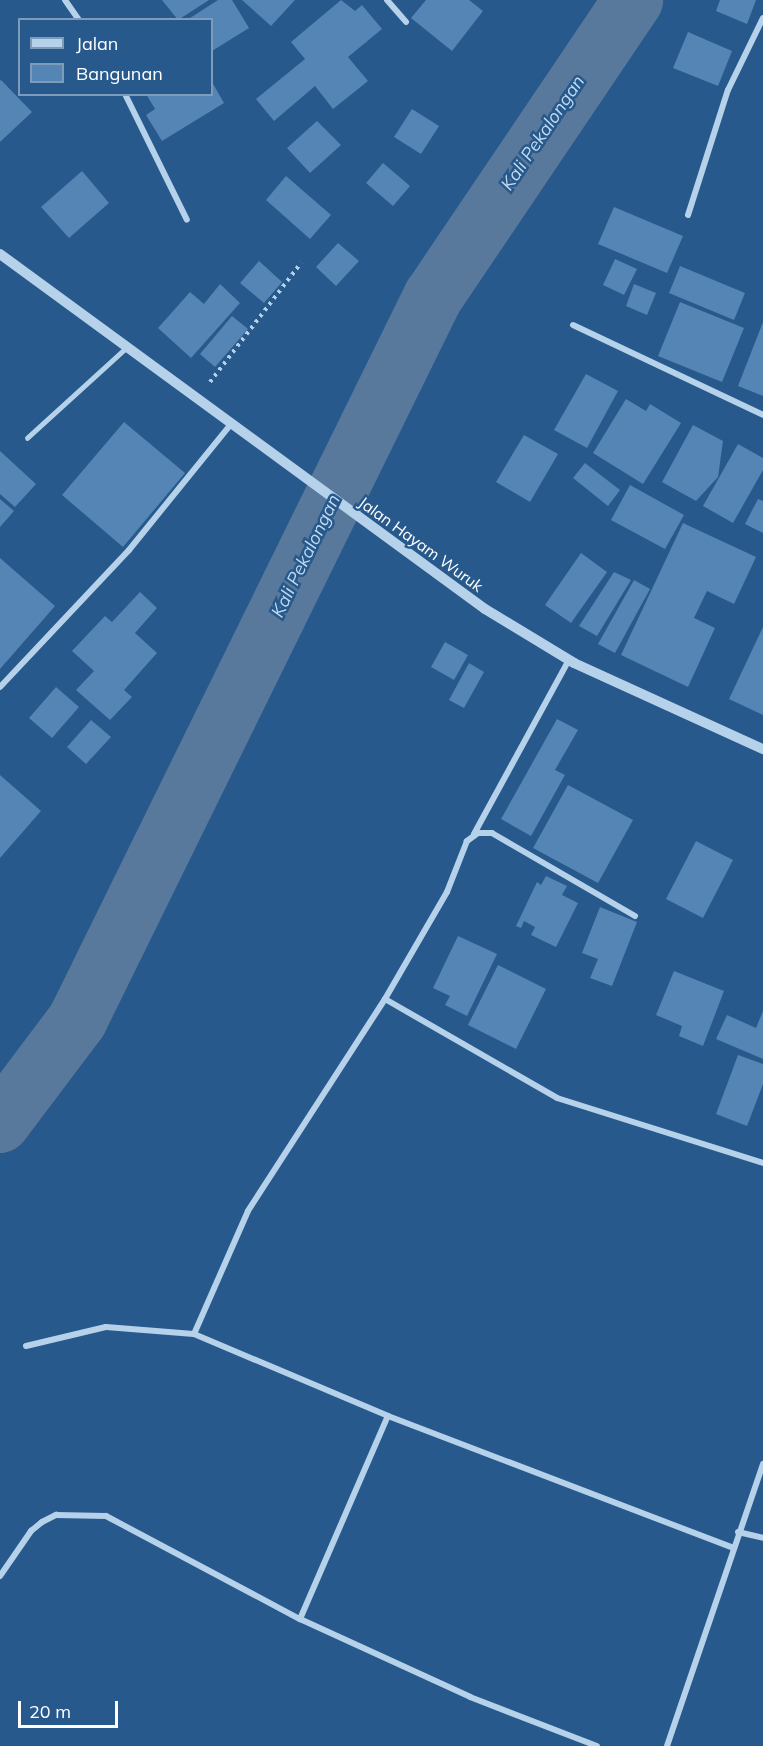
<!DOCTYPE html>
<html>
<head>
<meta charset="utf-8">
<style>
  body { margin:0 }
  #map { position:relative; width:763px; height:1746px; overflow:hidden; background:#27598c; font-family:Mulish,sans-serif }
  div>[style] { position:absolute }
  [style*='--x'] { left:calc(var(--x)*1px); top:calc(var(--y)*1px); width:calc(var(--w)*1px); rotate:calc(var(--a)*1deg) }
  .river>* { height:60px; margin:-30px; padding:0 30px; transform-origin:30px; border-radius:30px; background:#58799c }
  .building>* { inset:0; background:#5485b4 }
  .path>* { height:4px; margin-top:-2px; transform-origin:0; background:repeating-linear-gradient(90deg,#b6d1ea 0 3px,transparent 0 7.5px) }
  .service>* { height:4.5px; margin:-2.25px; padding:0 2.25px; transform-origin:2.25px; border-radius:2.25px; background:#b6d1ea }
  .minor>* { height:6px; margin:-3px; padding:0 3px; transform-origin:3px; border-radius:3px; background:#b6d1ea }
  .tertiary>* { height:10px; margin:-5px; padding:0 5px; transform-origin:5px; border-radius:5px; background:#b6d1ea }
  span { translate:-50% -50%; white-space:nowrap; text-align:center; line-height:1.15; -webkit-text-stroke:5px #27598c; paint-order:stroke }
  .street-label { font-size:16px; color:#fff }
  .water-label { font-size:18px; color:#c2daf1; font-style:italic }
  .legend { position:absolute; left:18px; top:18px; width:195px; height:78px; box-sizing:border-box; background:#27598c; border:2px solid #7d9bba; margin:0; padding:8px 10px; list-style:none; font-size:18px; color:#fff }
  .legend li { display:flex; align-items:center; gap:12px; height:30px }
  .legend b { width:30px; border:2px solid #7d9bba }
  .scale { position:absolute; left:18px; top:1701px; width:100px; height:27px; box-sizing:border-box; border:3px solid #fff; border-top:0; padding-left:8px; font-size:18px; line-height:21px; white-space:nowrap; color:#fff; -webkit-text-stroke:4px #27598c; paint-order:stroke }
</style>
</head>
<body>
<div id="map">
  <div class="river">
    <i style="--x:0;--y:1123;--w:128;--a:-53"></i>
    <i style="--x:77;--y:1021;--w:807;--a:-63.82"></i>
    <i style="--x:433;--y:297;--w:358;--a:-56"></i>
  </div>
  <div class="building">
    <i style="clip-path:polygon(162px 0,209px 0,178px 20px)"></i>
    <i style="clip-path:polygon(218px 0,232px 0,249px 28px,212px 51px,212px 20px,187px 20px)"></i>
    <i style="clip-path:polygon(242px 0,295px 0,271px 26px)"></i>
    <i style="clip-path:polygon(341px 0,355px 11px,362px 5px,382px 29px,348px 57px,368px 81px,333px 109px,315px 86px,274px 121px,256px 99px,305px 59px,291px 42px)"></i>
    <i style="clip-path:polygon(426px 0,469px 0,483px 11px,452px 51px,411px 18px)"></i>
    <i style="clip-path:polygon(720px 0,756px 0,747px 24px,716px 11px)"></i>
    <i style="clip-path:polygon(688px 32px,732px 51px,718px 86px,673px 68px)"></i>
    <i style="clip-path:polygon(1px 80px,32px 112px,0 142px,0 81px)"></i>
    <i style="clip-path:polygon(212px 82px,224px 103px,162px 141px,146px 115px,155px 109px,146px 94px,212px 94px)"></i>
    <i style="clip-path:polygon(412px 109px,439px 126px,421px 154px,394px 137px)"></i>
    <i style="clip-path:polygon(317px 121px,341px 145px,310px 173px,287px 148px)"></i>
    <i style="clip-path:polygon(383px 163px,410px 186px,393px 206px,366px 183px)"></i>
    <i style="clip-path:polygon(82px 171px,109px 203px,69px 238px,41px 207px)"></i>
    <i style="clip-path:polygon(286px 176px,331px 215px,310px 239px,266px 200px)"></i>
    <i style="clip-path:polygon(614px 207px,683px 236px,667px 273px,598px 244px)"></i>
    <i style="clip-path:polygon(338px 243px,359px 261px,336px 286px,316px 267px)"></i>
    <i style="clip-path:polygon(615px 259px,637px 269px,624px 295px,603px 285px)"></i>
    <i style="clip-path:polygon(259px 261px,282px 282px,264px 303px,240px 283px)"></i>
    <i style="clip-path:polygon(680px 266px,745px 293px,734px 320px,669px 293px)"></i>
    <i style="clip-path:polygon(220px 284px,240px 303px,191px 358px,158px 328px,190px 292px,204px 304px)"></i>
    <i style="clip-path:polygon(634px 284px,656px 293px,647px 315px,626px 306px)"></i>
    <i style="clip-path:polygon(680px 302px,744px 328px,722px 382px,658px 356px)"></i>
    <i style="clip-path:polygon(232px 316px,248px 329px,215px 367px,200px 354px)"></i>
    <i style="clip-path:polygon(763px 322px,763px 396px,738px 386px)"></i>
    <i style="clip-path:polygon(586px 374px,618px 391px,587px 448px,554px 430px)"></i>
    <i style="clip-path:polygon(626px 399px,646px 411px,650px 404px,681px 423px,643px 484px,593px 453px)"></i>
    <i style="clip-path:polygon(124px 422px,185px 473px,123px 547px,62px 495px)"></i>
    <i style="clip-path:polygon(693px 425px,723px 441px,718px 477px,696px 501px,662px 482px)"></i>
    <i style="clip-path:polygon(524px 435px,558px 454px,530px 502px,496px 482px)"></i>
    <i style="clip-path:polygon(738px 444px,763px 458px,763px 470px,733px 523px,703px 506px)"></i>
    <i style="clip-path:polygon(0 451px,36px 484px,15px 507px,0 494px)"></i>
    <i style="clip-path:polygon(585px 463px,620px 490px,608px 506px,573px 478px)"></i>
    <i style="clip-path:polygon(630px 485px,684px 515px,665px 549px,611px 520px)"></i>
    <i style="clip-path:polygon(0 499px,14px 511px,0 527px)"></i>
    <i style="clip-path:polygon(758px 499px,763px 501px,763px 533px,745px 524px)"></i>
    <i style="clip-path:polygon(683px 523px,756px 557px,734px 604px,707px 591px,694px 618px,715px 628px,688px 687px,621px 655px)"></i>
    <i style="clip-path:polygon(581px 553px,607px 572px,571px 623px,545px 605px)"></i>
    <i style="clip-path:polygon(0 558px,55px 606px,0 669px)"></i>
    <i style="clip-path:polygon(614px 572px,631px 580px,597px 636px,579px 626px)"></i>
    <i style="clip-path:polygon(634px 580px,650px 589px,615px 653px,598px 644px)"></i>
    <i style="clip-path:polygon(140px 592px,157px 608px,135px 633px,157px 653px,124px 690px,132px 697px,110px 720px,76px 690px,94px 671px,72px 651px,105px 616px,112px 622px)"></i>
    <i style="clip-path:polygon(763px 627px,763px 715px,729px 699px)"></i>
    <i style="clip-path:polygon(445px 642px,468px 655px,454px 680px,431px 667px)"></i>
    <i style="clip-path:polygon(469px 663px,484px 672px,464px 708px,449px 700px)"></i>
    <i style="clip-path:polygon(56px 687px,79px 707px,52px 738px,29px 718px)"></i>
    <i style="clip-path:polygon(557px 719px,578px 730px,555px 770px,565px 775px,531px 836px,501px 819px)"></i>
    <i style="clip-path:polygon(91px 720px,111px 737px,86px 764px,67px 747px)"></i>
    <i style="clip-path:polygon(0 775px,41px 811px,0 858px)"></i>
    <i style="clip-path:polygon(568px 785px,633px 820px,598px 883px,533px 848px)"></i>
    <i style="clip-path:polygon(696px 841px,733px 860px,703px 918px,666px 899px)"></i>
    <i style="clip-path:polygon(546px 876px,567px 886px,562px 895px,578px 903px,556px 947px,531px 935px,535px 927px,524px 921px,521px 928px,516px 926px,537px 882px,541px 885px)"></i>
    <i style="clip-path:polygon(600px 907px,637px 922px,612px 986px,590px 978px,598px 959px,582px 953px)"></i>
    <i style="clip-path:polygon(458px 936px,497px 954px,467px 1016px,445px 1005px,450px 996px,433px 988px)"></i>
    <i style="clip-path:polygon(498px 965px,546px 989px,516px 1049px,468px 1025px)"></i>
    <i style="clip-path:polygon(674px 971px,724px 991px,703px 1046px,679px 1036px,682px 1026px,656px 1015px)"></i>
    <i style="clip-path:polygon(763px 1011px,763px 1059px,716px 1039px,727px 1015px,756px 1028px)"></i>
    <i style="clip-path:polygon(738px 1055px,763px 1064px,763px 1084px,747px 1126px,716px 1114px)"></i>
  </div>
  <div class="path">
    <i style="--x:210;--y:382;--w:150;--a:-52.6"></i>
  </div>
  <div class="service">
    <i style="--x:27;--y:438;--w:134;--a:-42.3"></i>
  </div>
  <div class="minor">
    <i style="--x:65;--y:0;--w:24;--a:55"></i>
    <i style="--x:387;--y:0;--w:29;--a:49"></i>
    <i style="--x:125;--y:94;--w:140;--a:63.8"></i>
    <i style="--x:688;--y:215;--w:131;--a:-72.3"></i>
    <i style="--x:728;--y:90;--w:80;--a:-64.1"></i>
    <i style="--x:573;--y:325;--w:210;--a:25.3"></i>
    <i style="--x:0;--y:687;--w:188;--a:-46.7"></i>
    <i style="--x:129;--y:550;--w:162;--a:-51"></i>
    <i style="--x:474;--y:834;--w:198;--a:-61.4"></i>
    <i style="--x:635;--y:916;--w:165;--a:-149.9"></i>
    <i style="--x:492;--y:833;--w:14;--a:180"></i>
    <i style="--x:478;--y:833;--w:14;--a:144"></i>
    <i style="--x:467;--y:841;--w:55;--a:111.4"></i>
    <i style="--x:447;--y:892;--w:124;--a:120.1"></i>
    <i style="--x:385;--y:999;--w:252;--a:122.9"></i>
    <i style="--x:248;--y:1211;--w:134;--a:113.7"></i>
    <i style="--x:194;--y:1334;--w:211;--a:22.9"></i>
    <i style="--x:388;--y:1416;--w:369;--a:20.9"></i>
    <i style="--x:385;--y:999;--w:198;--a:29.9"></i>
    <i style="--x:557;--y:1098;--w:216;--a:17.5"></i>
    <i style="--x:26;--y:1346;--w:82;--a:-13.4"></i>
    <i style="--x:106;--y:1327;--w:88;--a:4.5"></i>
    <i style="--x:738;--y:1532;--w:26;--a:13"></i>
    <i style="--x:0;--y:1576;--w:55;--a:-55.4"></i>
    <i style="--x:31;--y:1531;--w:14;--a:-39"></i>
    <i style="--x:42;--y:1522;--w:16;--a:-27"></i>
    <i style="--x:56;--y:1515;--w:50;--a:1.1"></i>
    <i style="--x:106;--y:1516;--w:220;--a:28"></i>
    <i style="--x:300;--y:1619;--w:187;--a:24.6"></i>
    <i style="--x:470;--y:1697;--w:136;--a:21.1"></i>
    <i style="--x:300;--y:1619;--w:221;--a:-66.6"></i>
    <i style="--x:667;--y:1746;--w:298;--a:-71.2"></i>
  </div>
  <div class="tertiary">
    <i style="--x:0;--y:254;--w:601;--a:36.2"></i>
    <i style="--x:485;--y:609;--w:104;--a:31.2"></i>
    <i style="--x:574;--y:663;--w:208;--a:24.5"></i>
  </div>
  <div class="street-label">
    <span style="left:421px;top:544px;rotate:36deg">Jalan Hayam Wuruk</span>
  </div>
  <div class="water-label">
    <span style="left:543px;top:133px;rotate:-56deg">Kali Pekalongan</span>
    <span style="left:306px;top:556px;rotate:-64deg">Kali Pekalongan</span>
  </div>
  <ul class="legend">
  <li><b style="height:8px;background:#b6d1ea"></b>Jalan</li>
  <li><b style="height:16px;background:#5485b4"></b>Bangunan</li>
  </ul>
  <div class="scale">20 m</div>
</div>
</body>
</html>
